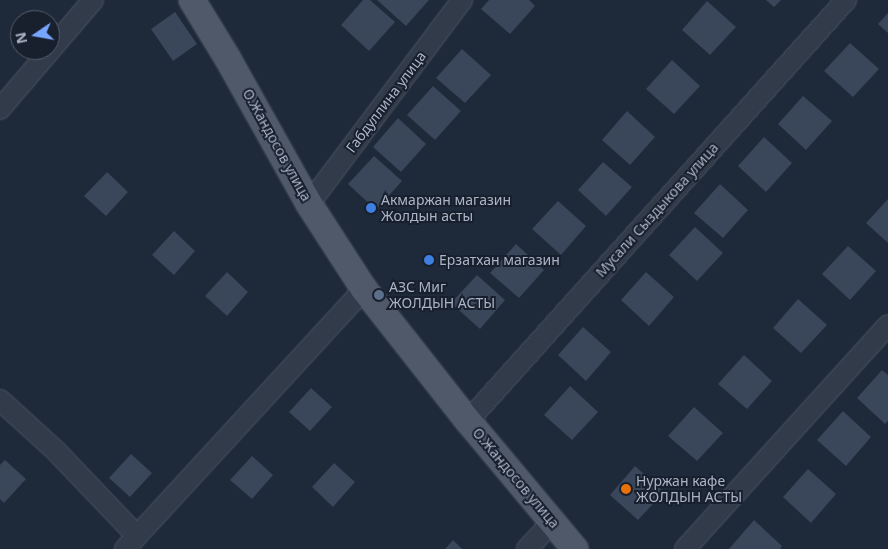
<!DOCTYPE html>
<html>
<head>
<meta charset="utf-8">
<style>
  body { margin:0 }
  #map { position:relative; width:888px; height:549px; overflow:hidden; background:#1e2939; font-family:"Noto Sans",sans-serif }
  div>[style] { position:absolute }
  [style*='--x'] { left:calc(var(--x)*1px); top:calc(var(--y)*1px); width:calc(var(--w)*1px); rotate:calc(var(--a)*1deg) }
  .building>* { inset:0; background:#3a4659 }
  .roads { filter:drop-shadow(0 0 1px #4d5564) drop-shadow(0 0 1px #4d5564) }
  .minor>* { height:20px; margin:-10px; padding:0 10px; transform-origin:10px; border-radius:10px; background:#323b49 }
  .major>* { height:26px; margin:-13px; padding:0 13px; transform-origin:13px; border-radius:13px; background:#50596a }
  .dots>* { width:14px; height:14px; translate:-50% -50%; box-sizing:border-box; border:2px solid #18202e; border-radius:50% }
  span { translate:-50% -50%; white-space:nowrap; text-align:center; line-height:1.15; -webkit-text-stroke:4px #18202e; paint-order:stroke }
  .street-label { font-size:14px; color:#acb5c6 }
  .poi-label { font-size:14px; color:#acb5c6 }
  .left { translate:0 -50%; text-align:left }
  .north { position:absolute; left:10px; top:10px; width:50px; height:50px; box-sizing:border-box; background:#18202e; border:1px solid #535c6b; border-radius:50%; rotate:258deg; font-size:14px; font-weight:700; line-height:20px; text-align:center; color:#acb5c6 }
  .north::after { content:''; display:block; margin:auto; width:18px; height:22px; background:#78a6ff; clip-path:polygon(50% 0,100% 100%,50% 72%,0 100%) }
</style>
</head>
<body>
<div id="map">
  <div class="building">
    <i style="clip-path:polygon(363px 0,370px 0,395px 22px,369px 51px,341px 25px)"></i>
    <i style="clip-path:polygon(377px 0,429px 0,406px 26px)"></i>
    <i style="clip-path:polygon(489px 0,529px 0,535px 6px,510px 34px,481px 9px)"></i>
    <i style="clip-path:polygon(766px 0,781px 0,774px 7px)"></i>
    <i style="clip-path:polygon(707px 1px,736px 27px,710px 55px,682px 30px)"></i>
    <i style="clip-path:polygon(175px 12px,197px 44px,173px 61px,151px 29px)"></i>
    <i style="clip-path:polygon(888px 13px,888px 33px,878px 24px)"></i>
    <i style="clip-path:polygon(850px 43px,879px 69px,853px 97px,824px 71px)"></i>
    <i style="clip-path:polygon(462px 49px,491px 75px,465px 103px,436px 78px)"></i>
    <i style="clip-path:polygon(672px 60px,700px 86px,674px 114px,646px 89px)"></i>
    <i style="clip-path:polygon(433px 86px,461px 111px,435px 140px,407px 115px)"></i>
    <i style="clip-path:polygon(803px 96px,832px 121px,806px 150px,778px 124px)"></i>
    <i style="clip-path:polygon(627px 111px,655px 137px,630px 165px,602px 140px)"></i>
    <i style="clip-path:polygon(398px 118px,426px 144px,401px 172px,373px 147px)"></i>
    <i style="clip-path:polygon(764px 137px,792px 163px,766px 192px,738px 166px)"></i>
    <i style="clip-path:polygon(374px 156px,402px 181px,376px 210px,348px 184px)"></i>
    <i style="clip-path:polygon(603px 162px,632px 187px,606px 216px,578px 190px)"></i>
    <i style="clip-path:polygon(107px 172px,128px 192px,106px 216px,84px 196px)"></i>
    <i style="clip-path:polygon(720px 184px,748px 210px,723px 238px,694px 213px)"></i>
    <i style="clip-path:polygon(888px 199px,888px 243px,866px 223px)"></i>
    <i style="clip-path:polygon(558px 201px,586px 226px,561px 255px,532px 229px)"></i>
    <i style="clip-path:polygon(695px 227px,723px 253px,697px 281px,669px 255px)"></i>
    <i style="clip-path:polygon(174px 231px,195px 251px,174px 275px,152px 255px)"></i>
    <i style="clip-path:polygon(516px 244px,544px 270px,519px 298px,490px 273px)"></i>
    <i style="clip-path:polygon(848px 246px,876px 271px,850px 300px,822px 274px)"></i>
    <i style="clip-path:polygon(227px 272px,248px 292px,227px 316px,205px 296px)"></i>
    <i style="clip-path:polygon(646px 272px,674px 297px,649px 326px,621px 300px)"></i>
    <i style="clip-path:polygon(477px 275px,505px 300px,480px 329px,451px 303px)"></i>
    <i style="clip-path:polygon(798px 299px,827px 325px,801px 353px,773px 328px)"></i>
    <i style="clip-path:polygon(583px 327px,611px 352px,586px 381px,558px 355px)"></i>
    <i style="clip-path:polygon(744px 355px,772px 381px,747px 409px,718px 384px)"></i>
    <i style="clip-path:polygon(882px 370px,888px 375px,888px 421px,885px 424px,857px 398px)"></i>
    <i style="clip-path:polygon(570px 386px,598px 412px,572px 440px,544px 415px)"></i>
    <i style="clip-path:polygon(311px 388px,332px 407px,310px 431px,289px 412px)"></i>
    <i style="clip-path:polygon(694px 407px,723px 433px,697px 461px,668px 436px)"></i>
    <i style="clip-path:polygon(843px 411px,871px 437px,846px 466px,817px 440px)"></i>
    <i style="clip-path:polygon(131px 454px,152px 473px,130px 497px,109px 478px)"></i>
    <i style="clip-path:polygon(252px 456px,273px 475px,252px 499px,230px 480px)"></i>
    <i style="clip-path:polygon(5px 460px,26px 479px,4px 503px,0 499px,0 465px)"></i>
    <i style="clip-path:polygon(334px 463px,355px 482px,333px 507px,312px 487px)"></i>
    <i style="clip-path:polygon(635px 466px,664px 492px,638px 520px,610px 495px)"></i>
    <i style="clip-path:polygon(808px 469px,836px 494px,811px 523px,783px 497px)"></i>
    <i style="clip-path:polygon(754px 520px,782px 546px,780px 549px,729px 549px)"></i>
    <i style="clip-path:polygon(453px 540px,462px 549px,445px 549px)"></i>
  </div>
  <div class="roads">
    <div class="minor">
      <i style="--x:0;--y:109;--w:143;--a:-49.5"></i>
      <i style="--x:309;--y:204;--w:255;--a:-53.1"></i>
      <i style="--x:0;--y:400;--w:76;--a:42.3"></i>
      <i style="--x:56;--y:451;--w:117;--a:46.4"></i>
      <i style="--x:468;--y:421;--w:566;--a:-48.08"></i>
      <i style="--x:125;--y:549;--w:353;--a:-47.4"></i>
      <i style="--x:527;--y:549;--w:38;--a:-47"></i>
      <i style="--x:685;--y:549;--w:302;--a:-47.8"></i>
    </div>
    <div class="major">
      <i style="--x:192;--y:0;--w:69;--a:58.6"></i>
      <i style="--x:228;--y:59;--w:166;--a:60.8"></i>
      <i style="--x:309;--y:204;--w:101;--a:57.1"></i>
      <i style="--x:364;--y:289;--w:168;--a:51.8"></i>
      <i style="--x:468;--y:421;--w:167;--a:50.1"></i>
    </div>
  </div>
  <div class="dots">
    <i style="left:371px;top:208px;background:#3f7fe0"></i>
    <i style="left:429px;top:260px;background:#3f7fe0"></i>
    <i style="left:379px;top:295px;background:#5c6f8a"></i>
    <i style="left:626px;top:489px;background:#e8710a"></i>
  </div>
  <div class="street-label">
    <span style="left:386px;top:102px;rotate:-53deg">Габдуллина улица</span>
    <span style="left:277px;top:145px;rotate:61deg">О.Жандосов улица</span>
    <span style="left:657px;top:210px;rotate:-48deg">Мусали Сыздыкова улица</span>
    <span style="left:516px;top:478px;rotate:50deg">О.Жандосов улица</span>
  </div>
  <div class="poi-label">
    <span class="left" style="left:381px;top:208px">Акмаржан магазин<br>Жолдын асты</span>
    <span class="left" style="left:439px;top:260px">Ерзатхан магазин</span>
    <span class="left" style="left:389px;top:295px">АЗС Миг<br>ЖОЛДЫН АСТЫ</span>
    <span class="left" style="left:636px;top:489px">Нуржан кафе<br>ЖОЛДЫН АСТЫ</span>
  </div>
  <div class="north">N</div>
</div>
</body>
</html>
